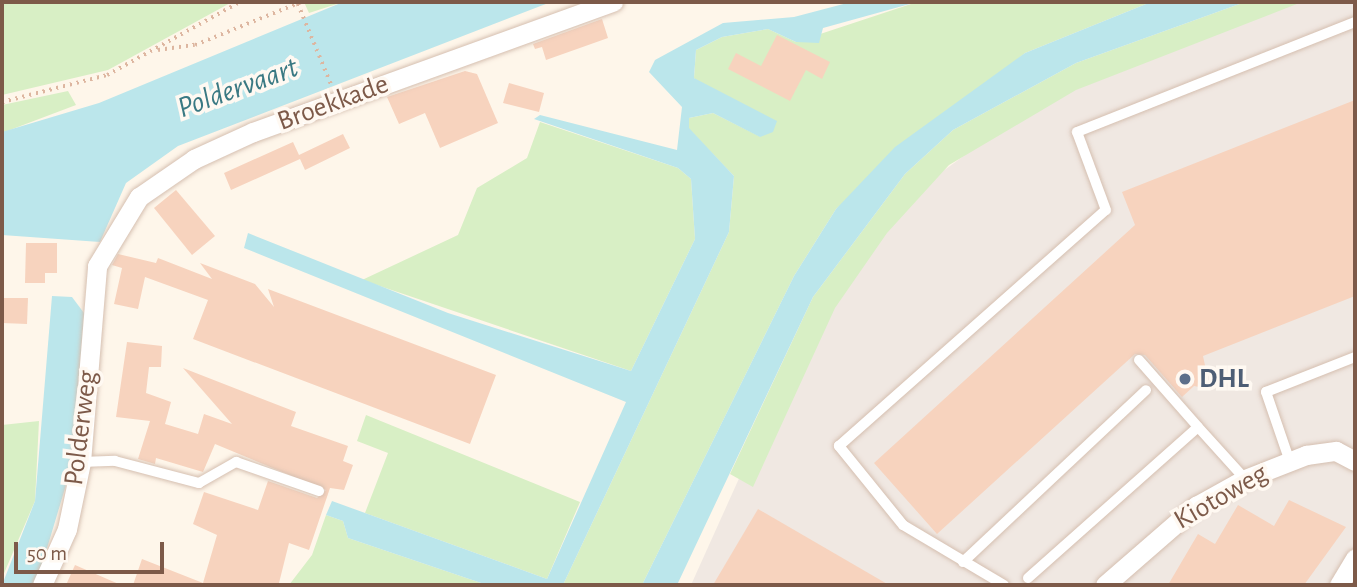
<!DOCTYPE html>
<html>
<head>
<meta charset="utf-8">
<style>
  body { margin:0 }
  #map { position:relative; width:1357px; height:587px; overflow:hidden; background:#fef6ea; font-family:"Alegreya Sans",sans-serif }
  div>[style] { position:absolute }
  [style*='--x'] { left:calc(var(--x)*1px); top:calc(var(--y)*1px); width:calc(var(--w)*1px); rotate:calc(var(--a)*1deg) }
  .industrial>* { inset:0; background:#f0e8e2 }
  .green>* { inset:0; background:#d8efc5 }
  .water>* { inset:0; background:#bbe6eb }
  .building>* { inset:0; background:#f7d3be }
  .path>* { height:3.5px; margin-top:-1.75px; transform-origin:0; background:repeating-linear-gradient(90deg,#ddb6a0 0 2px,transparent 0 7px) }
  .roads { filter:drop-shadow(0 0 2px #d5bfb0) drop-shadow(0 0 2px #d5bfb0) }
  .lane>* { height:10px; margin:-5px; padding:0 5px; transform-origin:5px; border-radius:5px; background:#fff }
  .street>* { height:19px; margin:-9.5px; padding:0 9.5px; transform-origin:9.5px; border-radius:9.5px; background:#fff }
  .dots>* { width:19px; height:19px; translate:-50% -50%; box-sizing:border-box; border:4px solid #fff9f2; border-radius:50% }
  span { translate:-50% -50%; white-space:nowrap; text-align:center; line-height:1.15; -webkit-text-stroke:7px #fff9f2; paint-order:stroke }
  .street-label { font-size:28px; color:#7d5a49 }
  .service-label { font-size:28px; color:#4e5e75; font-weight:700 }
  .left { translate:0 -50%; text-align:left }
  .water-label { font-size:30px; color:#3a7983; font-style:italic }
  .frame { position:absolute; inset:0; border:4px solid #7d5a49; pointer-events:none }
  .scale { position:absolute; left:14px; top:542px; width:150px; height:32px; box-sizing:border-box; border:4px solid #7d5a49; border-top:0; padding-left:9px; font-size:21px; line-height:24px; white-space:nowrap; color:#7d5a49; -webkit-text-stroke:5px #fff9f2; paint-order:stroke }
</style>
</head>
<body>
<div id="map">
  <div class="industrial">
    <i style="clip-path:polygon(1249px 2px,1355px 2px,1355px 585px,691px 585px,801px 341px,909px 196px,1051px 92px)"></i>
  </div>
  <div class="green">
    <i style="clip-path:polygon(2px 2px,232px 2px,108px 70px,2px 95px)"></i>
    <i style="clip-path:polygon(304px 2px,343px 2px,309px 13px)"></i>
    <i style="clip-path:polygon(917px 2px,1151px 2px,1025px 53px,836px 209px,794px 276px,642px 585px,563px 585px,729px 232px,734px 176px,688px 128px,689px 118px,713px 113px,761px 137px,694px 78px,696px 50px,722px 37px,768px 29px,796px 42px)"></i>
    <i style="clip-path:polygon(1245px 2px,1302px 2px,1076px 90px,949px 165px,887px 233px,835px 308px,753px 487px,730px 474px,813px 297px,905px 174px,953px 130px,1076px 63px)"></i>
    <i style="clip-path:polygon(68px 91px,76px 105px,2px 133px,2px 105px)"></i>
    <i style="clip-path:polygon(540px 122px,678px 168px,691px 179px,695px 239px,631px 371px,362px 280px,458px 235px,477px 188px,527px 158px)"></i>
    <i style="clip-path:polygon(366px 415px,580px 502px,547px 579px,365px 513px,388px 453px,357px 441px)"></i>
    <i style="clip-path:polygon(39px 421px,35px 501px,2px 578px,2px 425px)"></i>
    <i style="clip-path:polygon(326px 515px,343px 521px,348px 538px,487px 585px,289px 585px,312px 555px)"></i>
  </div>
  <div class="water">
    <i style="clip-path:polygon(343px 2px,551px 2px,178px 146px,126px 183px,100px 242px,2px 235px,2px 132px,99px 103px)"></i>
    <i style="clip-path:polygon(851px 2px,917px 2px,823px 28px,819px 43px,796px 42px,768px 29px,722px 37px,696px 50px,694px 78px,777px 121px,773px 132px,760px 137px,713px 113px,689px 118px,689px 128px,734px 176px,729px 232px,563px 585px,487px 585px,348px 538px,343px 521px,326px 515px,332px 501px,547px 579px,626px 402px,244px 248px,248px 233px,448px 313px,631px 371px,695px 239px,691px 179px,678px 168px,534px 119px,540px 115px,677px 150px,682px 107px,649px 72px,655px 60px,723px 23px,794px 17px)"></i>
    <i style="clip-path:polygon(1151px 2px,1245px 2px,1076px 63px,953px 130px,905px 174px,813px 297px,677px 585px,642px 585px,794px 276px,836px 209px,895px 147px,1025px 53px)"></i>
    <i style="clip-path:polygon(52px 296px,72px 297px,84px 313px,72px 465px,36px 585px,2px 585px,35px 501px)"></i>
  </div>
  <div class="building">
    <i style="clip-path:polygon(602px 19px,608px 38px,546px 60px,542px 47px,535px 49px,533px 44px)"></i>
    <i style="clip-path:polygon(777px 35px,830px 62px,822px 79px,806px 70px,790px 101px,728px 69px,736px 53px,761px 66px)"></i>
    <i style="clip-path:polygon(465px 71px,477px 74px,498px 123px,440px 148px,425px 113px,399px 124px,387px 97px)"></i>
    <i style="clip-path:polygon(509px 83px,544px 93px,539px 112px,503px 103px)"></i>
    <i style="clip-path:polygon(1355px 100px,1355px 296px,1203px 356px,1210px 389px,1194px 386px,1182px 397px,1145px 355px,1135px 354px,937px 534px,874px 463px,1135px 225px,1122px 192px)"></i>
    <i style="clip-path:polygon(343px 134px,350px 148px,305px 170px,300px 159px,231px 190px,224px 173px,293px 142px,299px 155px)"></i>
    <i style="clip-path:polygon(176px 190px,215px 236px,192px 255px,154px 208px)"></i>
    <i style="clip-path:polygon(26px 243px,57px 243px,57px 273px,45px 273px,45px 283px,25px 283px)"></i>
    <i style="clip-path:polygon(118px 254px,156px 263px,158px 258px,212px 279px,200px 263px,255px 284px,274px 307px,268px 289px,496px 375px,470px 444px,193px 339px,208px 300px,145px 277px,138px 309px,114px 304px,122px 268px,112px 265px)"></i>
    <i style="clip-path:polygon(2px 298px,28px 298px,27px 324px,2px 323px)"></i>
    <i style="clip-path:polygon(127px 342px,162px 346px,161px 367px,149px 367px,146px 393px,171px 402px,165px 424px,198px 434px,204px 414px,232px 424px,183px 368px,296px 412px,291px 426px,348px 446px,343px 461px,353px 465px,344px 490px,330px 488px,309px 550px,289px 543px,279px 583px,133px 585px,142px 559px,203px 583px,217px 535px,193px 524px,204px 492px,258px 510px,268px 481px,317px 498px,326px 490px,215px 444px,203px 472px,156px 458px,155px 464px,138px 459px,150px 421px,116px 417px)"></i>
    <i style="clip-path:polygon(1289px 500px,1346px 527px,1304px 585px,1168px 585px,1198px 534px,1215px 544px,1238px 505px,1274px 526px)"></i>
    <i style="clip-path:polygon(758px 509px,889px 585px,713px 585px)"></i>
    <i style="clip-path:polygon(75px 565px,121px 585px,66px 585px)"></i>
  </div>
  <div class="path">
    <i style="--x:298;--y:4;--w:87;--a:67.6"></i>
    <i style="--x:158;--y:50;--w:37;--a:-8"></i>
    <i style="--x:195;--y:45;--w:114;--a:-22.1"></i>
    <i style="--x:2;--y:102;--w:108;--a:-14.4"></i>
    <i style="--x:107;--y:75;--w:152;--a:-28.8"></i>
  </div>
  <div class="roads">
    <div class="lane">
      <i style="--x:1139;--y:360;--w:89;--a:48.6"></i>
      <i style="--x:1289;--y:459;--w:71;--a:-108.9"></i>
      <i style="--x:1266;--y:392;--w:96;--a:-21.5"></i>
      <i style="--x:81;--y:462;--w:34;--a:-2"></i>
      <i style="--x:115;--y:461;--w:87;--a:14.7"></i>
      <i style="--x:199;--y:483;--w:43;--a:-29.6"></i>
      <i style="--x:236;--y:462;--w:88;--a:19.3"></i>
      <i style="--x:963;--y:562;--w:251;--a:-43.2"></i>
      <i style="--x:1028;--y:578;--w:227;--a:-41.6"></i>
      <i style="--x:1198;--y:427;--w:70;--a:47.9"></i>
      <i style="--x:1004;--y:585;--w:117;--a:-149.3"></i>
      <i style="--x:903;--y:525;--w:102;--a:-129"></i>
      <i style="--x:839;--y:446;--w:356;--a:-41.5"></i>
      <i style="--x:1106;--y:210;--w:83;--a:-110.4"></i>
      <i style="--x:1077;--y:132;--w:299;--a:-21.6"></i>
    </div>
    <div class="street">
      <i style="--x:42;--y:585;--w:61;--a:-65.9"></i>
      <i style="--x:67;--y:529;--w:68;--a:-78.2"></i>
      <i style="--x:81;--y:462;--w:197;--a:-85.3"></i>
      <i style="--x:97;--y:266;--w:81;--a:-58.7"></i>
      <i style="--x:139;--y:197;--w:67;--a:-34.6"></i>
      <i style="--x:194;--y:159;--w:65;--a:-24.6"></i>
      <i style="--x:253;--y:132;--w:383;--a:-19.9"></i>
      <i style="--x:1105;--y:585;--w:121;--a:-41"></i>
      <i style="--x:1196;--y:506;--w:56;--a:-28.9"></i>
      <i style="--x:1245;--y:479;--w:66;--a:-21.5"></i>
      <i style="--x:1306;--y:455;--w:30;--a:-8"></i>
      <i style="--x:1336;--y:451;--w:21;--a:28"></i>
      <i style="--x:1339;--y:585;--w:31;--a:-59"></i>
    </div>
  </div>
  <div class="dots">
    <i style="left:1185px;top:379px;background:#5c6f8a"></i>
  </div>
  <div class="street-label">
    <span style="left:333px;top:103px;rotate:-20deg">Broekkade</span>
    <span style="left:81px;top:428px;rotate:-83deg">Polderweg</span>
    <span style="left:1221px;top:497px;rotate:-30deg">Kiotoweg</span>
  </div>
  <div class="service-label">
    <span class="left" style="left:1199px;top:379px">DHL</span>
  </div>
  <div class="water-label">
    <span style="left:238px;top:88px;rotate:-20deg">Poldervaart</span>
  </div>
  <div class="frame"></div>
  <div class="scale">50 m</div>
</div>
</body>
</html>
